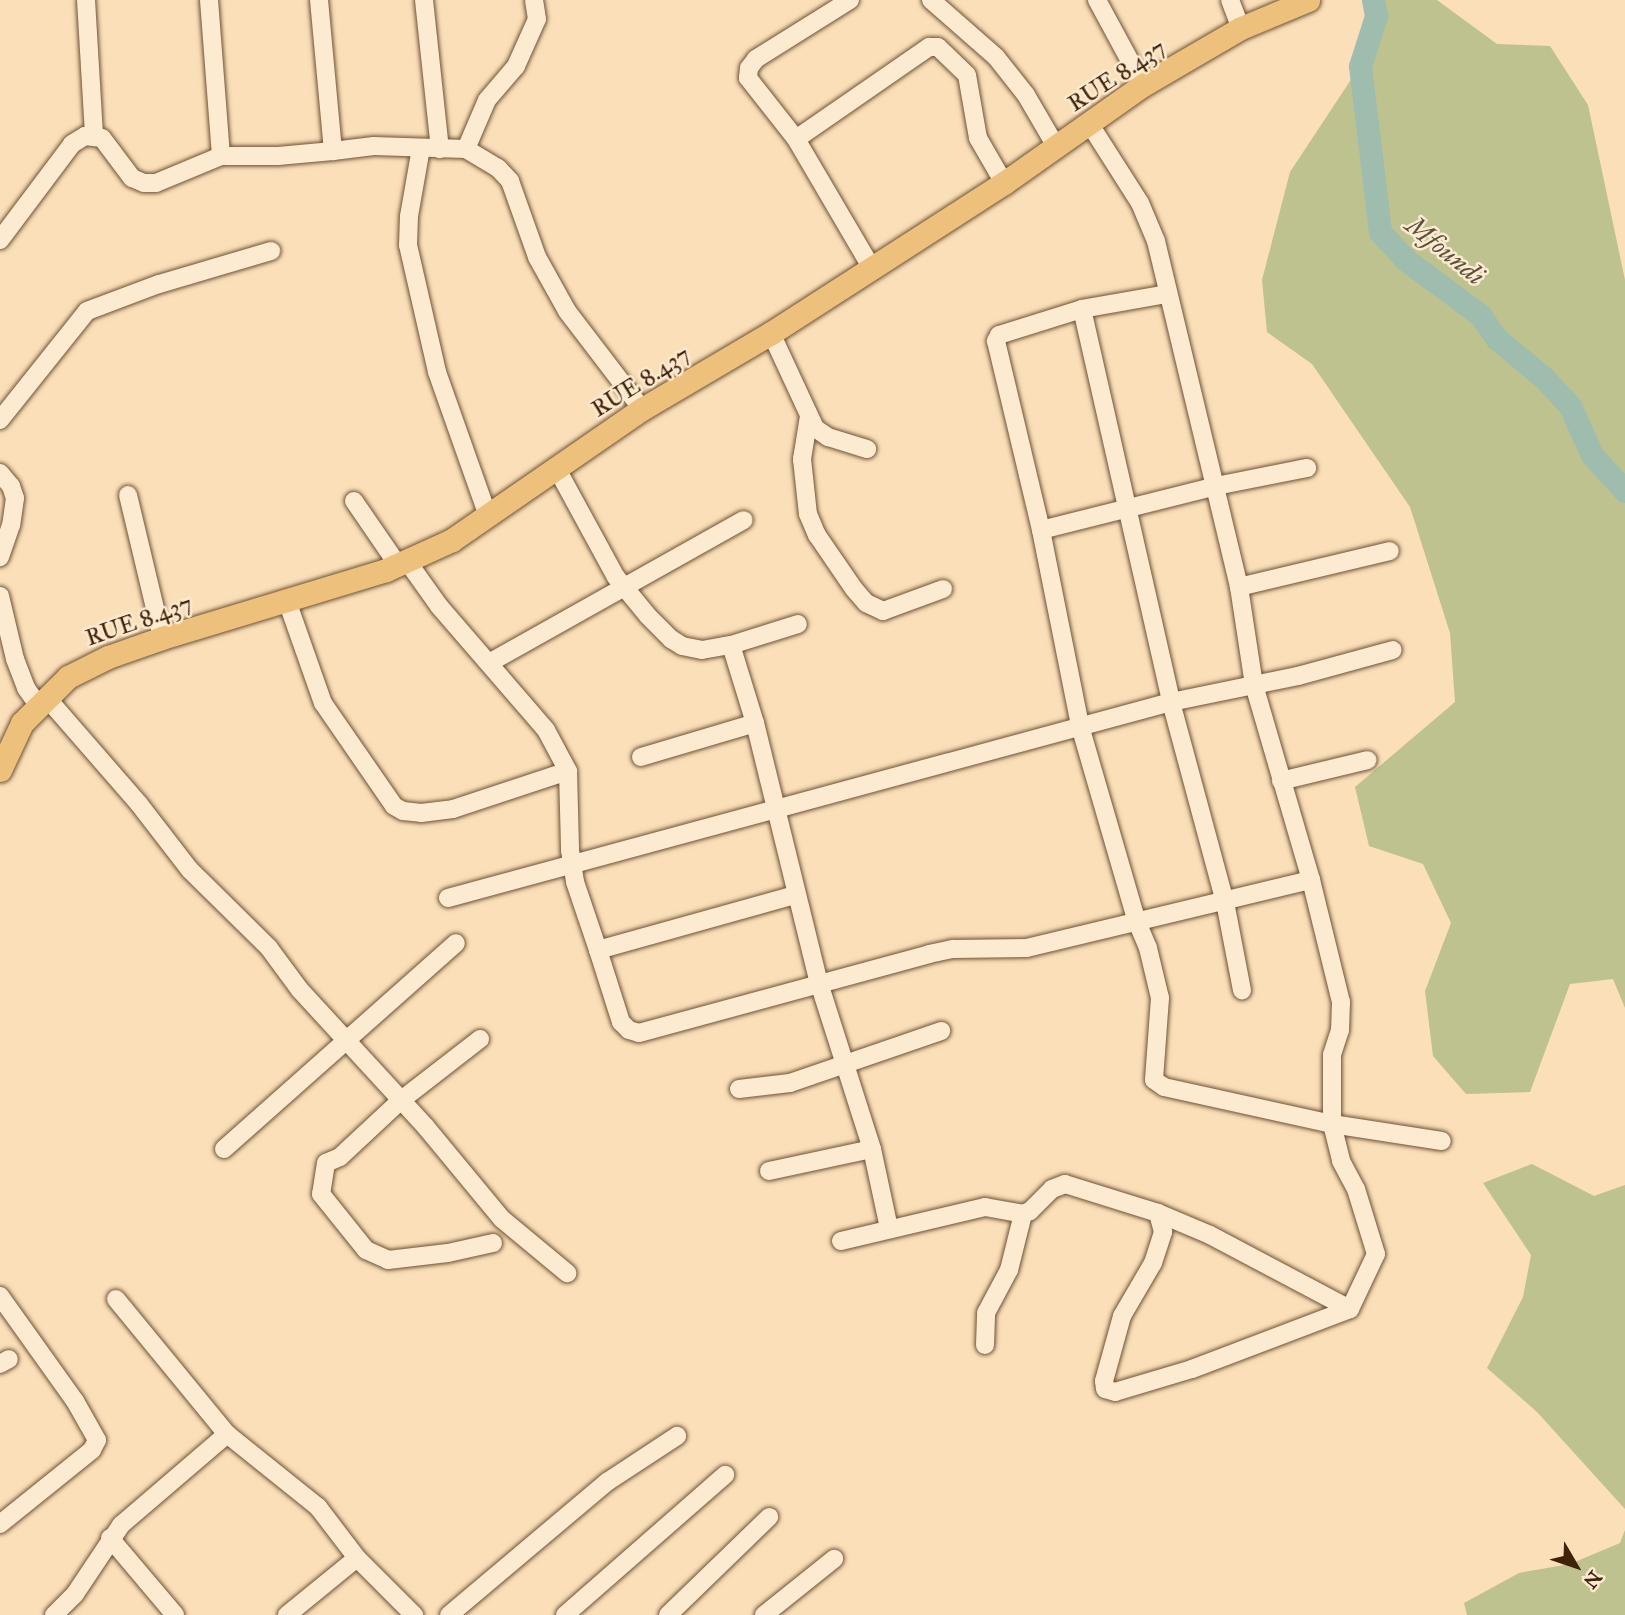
<!DOCTYPE html>
<html>
<head>
<meta charset="utf-8">
<style>
  body { margin:0 }
  #map { position:relative; width:1625px; height:1615px; overflow:hidden; background:#fadfb8; font-family:"IM FELL Great Primer",serif }
  div>[style] { position:absolute }
  [style*='--x'] { left:calc(var(--x)*1px); top:calc(var(--y)*1px); width:calc(var(--w)*1px); rotate:calc(var(--a)*1deg) }
  .green>* { inset:0; background:#bdc28f }
  .river>* { height:23px; margin:-11.5px; padding:0 11.5px; transform-origin:11.5px; border-radius:11.5px; background:#9ebdae }
  .roads { filter:drop-shadow(0 0 2px #6e5135) drop-shadow(0 0 2px #6e5135) }
  .minor>* { height:18px; margin:-9px; padding:0 9px; transform-origin:9px; border-radius:9px; background:#fcead1 }
  .major>* { height:23px; margin:-11.5px; padding:0 11.5px; transform-origin:11.5px; border-radius:11.5px; background:#edc07c }
  span { translate:-50% -50%; white-space:nowrap; text-align:center; line-height:1.15; -webkit-text-stroke:5px #fcead1; paint-order:stroke }
  .street-label { font-size:24px; color:#402209 }
  .water-label { font-size:26px; color:#5c503b; font-style:italic }
  .north { position:absolute; left:1541px; top:1531px; width:70px; height:70px; -webkit-text-stroke:5px #fcead1; paint-order:stroke; rotate:129deg; font-size:19px; font-weight:700; line-height:28px; text-align:center; color:#402209 }
  .north::after { content:''; display:block; margin:auto; width:24px; height:32px; background:#402209; clip-path:polygon(50% 0,100% 100%,50% 72%,0 100%) }
</style>
</head>
<body>
<div id="map">
  <div class="green">
    <i style="clip-path:polygon(1373px 0,1437px 0,1497px 44px,1550px 46px,1588px 105px,1625px 280px,1625px 1008px,1613px 979px,1570px 984px,1530px 1092px,1466px 1094px,1433px 1056px,1425px 991px,1451px 923px,1423px 864px,1369px 846px,1355px 787px,1455px 702px,1450px 633px,1410px 507px,1312px 364px,1267px 332px,1262px 280px,1290px 172px,1360px 66px,1376px 16px)"></i>
    <i style="clip-path:polygon(1532px 1164px,1594px 1196px,1625px 1185px,1625px 1509px,1537px 1412px,1487px 1368px,1523px 1297px,1531px 1255px,1483px 1183px)"></i>
    <i style="clip-path:polygon(1625px 1530px,1625px 1615px,1467px 1615px,1464px 1603px,1519px 1573px,1570px 1564px,1620px 1543px)"></i>
  </div>
  <div class="river">
    <i style="--x:1373;--y:0;--w:16;--a:79"></i>
    <i style="--x:1376;--y:16;--w:52;--a:107.7"></i>
    <i style="--x:1360;--y:66;--w:167;--a:83.1"></i>
    <i style="--x:1380;--y:232;--w:38;--a:47"></i>
    <i style="--x:1406;--y:260;--w:92;--a:36.6"></i>
    <i style="--x:1480;--y:315;--w:29;--a:55"></i>
    <i style="--x:1497;--y:339;--w:61;--a:39.7"></i>
    <i style="--x:1544;--y:378;--w:38;--a:47"></i>
    <i style="--x:1570;--y:406;--w:54;--a:65.8"></i>
    <i style="--x:1592;--y:455;--w:49;--a:47.5"></i>
  </div>
  <div class="roads">
    <div class="minor">
      <i style="--x:86;--y:0;--w:135;--a:86.6"></i>
      <i style="--x:209;--y:0;--w:156;--a:85.6"></i>
      <i style="--x:319;--y:0;--w:152;--a:84.7"></i>
      <i style="--x:333;--y:151;--w:41;--a:-7"></i>
      <i style="--x:374;--y:146;--w:92;--a:1.9"></i>
      <i style="--x:466;--y:149;--w:37;--a:31"></i>
      <i style="--x:498;--y:168;--w:18;--a:47"></i>
      <i style="--x:510;--y:181;--w:81;--a:70.4"></i>
      <i style="--x:537;--y:257;--w:62;--a:60.9"></i>
      <i style="--x:567;--y:311;--w:123;--a:52.6"></i>
      <i style="--x:424;--y:0;--w:150;--a:83.9"></i>
      <i style="--x:850;--y:0;--w:111;--a:147.9"></i>
      <i style="--x:756;--y:59;--w:11;--a:128"></i>
      <i style="--x:749;--y:68;--w:10;--a:96"></i>
      <i style="--x:748;--y:78;--w:78;--a:51.8"></i>
      <i style="--x:796;--y:139;--w:148;--a:59.6"></i>
      <i style="--x:931;--y:0;--w:86;--a:41.2"></i>
      <i style="--x:996;--y:57;--w:48;--a:51.7"></i>
      <i style="--x:1026;--y:95;--w:61;--a:59.7"></i>
      <i style="--x:1097;--y:0;--w:97;--a:61.6"></i>
      <i style="--x:1230;--y:0;--w:30;--a:69"></i>
      <i style="--x:1089;--y:123;--w:95;--a:57.5"></i>
      <i style="--x:1140;--y:203;--w:41;--a:67.2"></i>
      <i style="--x:1156;--y:241;--w:356;--a:76.5"></i>
      <i style="--x:1239;--y:587;--w:99;--a:81.3"></i>
      <i style="--x:1254;--y:685;--w:203;--a:73.7"></i>
      <i style="--x:1311;--y:880;--w:126;--a:76.2"></i>
      <i style="--x:1341;--y:1002;--w:28;--a:92"></i>
      <i style="--x:1340;--y:1030;--w:26;--a:108"></i>
      <i style="--x:1332;--y:1055;--w:69;--a:90"></i>
      <i style="--x:1332;--y:1124;--w:38;--a:76"></i>
      <i style="--x:1341;--y:1161;--w:32;--a:62"></i>
      <i style="--x:1356;--y:1189;--w:68;--a:72.9"></i>
      <i style="--x:1376;--y:1254;--w:61;--a:115.3"></i>
      <i style="--x:1350;--y:1309;--w:169;--a:159.2"></i>
      <i style="--x:1192;--y:1369;--w:80;--a:163.4"></i>
      <i style="--x:1115;--y:1392;--w:10;--a:-163"></i>
      <i style="--x:1105;--y:1389;--w:8;--a:-97"></i>
      <i style="--x:1104;--y:1381;--w:67;--a:-74.5"></i>
      <i style="--x:1122;--y:1316;--w:61;--a:-59.7"></i>
      <i style="--x:1153;--y:1263;--w:33;--a:-72"></i>
      <i style="--x:1163;--y:1232;--w:20;--a:-105"></i>
      <i style="--x:796;--y:139;--w:162;--a:-34.7"></i>
      <i style="--x:929;--y:47;--w:9;--a:0"></i>
      <i style="--x:938;--y:47;--w:40;--a:44"></i>
      <i style="--x:967;--y:75;--w:64;--a:80.1"></i>
      <i style="--x:978;--y:138;--w:52;--a:60"></i>
      <i style="--x:421;--y:148;--w:69;--a:100"></i>
      <i style="--x:409;--y:216;--w:29;--a:92"></i>
      <i style="--x:408;--y:245;--w:130;--a:77.1"></i>
      <i style="--x:437;--y:372;--w:153;--a:70.5"></i>
      <i style="--x:466;--y:149;--w:53;--a:-66.8"></i>
      <i style="--x:487;--y:100;--w:45;--a:-49.5"></i>
      <i style="--x:516;--y:66;--w:51;--a:-65.9"></i>
      <i style="--x:537;--y:19;--w:19;--a:-99"></i>
      <i style="--x:0;--y:240;--w:120;--a:-53.1"></i>
      <i style="--x:72;--y:144;--w:15;--a:-32"></i>
      <i style="--x:85;--y:136;--w:17;--a:7"></i>
      <i style="--x:102;--y:138;--w:50;--a:53.1"></i>
      <i style="--x:132;--y:178;--w:13;--a:23"></i>
      <i style="--x:144;--y:183;--w:12;--a:0"></i>
      <i style="--x:156;--y:183;--w:70;--a:-22.6"></i>
      <i style="--x:221;--y:156;--w:57;--a:0"></i>
      <i style="--x:278;--y:156;--w:55;--a:-5.2"></i>
      <i style="--x:1167;--y:294;--w:86;--a:170"></i>
      <i style="--x:1082;--y:309;--w:87;--a:162.6"></i>
      <i style="--x:999;--y:335;--w:7;--a:117"></i>
      <i style="--x:996;--y:341;--w:194;--a:76.6"></i>
      <i style="--x:1041;--y:530;--w:200;--a:78.7"></i>
      <i style="--x:1080;--y:726;--w:204;--a:73.8"></i>
      <i style="--x:1137;--y:922;--w:28;--a:67"></i>
      <i style="--x:1148;--y:948;--w:51;--a:76.5"></i>
      <i style="--x:1160;--y:998;--w:82;--a:94.2"></i>
      <i style="--x:1154;--y:1080;--w:12;--a:35"></i>
      <i style="--x:1164;--y:1087;--w:172;--a:12.4"></i>
      <i style="--x:1332;--y:1124;--w:111;--a:8.8"></i>
      <i style="--x:1082;--y:309;--w:403;--a:77.2"></i>
      <i style="--x:1171;--y:702;--w:207;--a:74.9"></i>
      <i style="--x:1225;--y:902;--w:90;--a:79.1"></i>
      <i style="--x:771;--y:333;--w:105;--a:65.1"></i>
      <i style="--x:815;--y:428;--w:16;--a:35"></i>
      <i style="--x:828;--y:437;--w:41;--a:17.1"></i>
      <i style="--x:809;--y:416;--w:44;--a:99.2"></i>
      <i style="--x:802;--y:459;--w:55;--a:83.8"></i>
      <i style="--x:808;--y:514;--w:23;--a:67"></i>
      <i style="--x:817;--y:535;--w:65;--a:55.6"></i>
      <i style="--x:854;--y:589;--w:18;--a:49"></i>
      <i style="--x:866;--y:603;--w:19;--a:25"></i>
      <i style="--x:883;--y:611;--w:64;--a:-20.1"></i>
      <i style="--x:0;--y:420;--w:139;--a:-51.4"></i>
      <i style="--x:87;--y:311;--w:77;--a:-20.6"></i>
      <i style="--x:159;--y:284;--w:117;--a:-16.4"></i>
      <i style="--x:557;--y:469;--w:123;--a:61.4"></i>
      <i style="--x:616;--y:577;--w:50;--a:50.6"></i>
      <i style="--x:648;--y:616;--w:33;--a:45"></i>
      <i style="--x:671;--y:639;--w:13;--a:32"></i>
      <i style="--x:682;--y:646;--w:20;--a:11"></i>
      <i style="--x:702;--y:650;--w:29;--a:-10"></i>
      <i style="--x:731;--y:645;--w:82;--a:72.9"></i>
      <i style="--x:755;--y:723;--w:268;--a:76.2"></i>
      <i style="--x:819;--y:983;--w:174;--a:72.3"></i>
      <i style="--x:872;--y:1149;--w:81;--a:77.9"></i>
      <i style="--x:0;--y:473;--w:17;--a:50"></i>
      <i style="--x:11;--y:486;--w:13;--a:72"></i>
      <i style="--x:15;--y:498;--w:27;--a:98"></i>
      <i style="--x:11;--y:525;--w:34;--a:109"></i>
      <i style="--x:128;--y:495;--w:147;--a:76.6"></i>
      <i style="--x:354;--y:501;--w:78;--a:55.5"></i>
      <i style="--x:1041;--y:530;--w:180;--a:-14.1"></i>
      <i style="--x:1216;--y:486;--w:93;--a:-11.2"></i>
      <i style="--x:407;--y:561;--w:55;--a:54.6"></i>
      <i style="--x:439;--y:606;--w:164;--a:49.2"></i>
      <i style="--x:546;--y:730;--w:47;--a:61.8"></i>
      <i style="--x:568;--y:771;--w:79;--a:88.5"></i>
      <i style="--x:570;--y:850;--w:32;--a:81"></i>
      <i style="--x:575;--y:882;--w:72;--a:71.3"></i>
      <i style="--x:598;--y:950;--w:205;--a:-15.6"></i>
      <i style="--x:1239;--y:587;--w:155;--a:-13.4"></i>
      <i style="--x:0;--y:596;--w:65;--a:76.6"></i>
      <i style="--x:15;--y:659;--w:31;--a:69"></i>
      <i style="--x:26;--y:688;--w:21;--a:55"></i>
      <i style="--x:287;--y:601;--w:108;--a:70.6"></i>
      <i style="--x:323;--y:703;--w:125;--a:55.4"></i>
      <i style="--x:394;--y:806;--w:10;--a:29"></i>
      <i style="--x:403;--y:811;--w:18;--a:6"></i>
      <i style="--x:421;--y:813;--w:32;--a:-7"></i>
      <i style="--x:453;--y:809;--w:121;--a:-18.3"></i>
      <i style="--x:731;--y:645;--w:70;--a:-17.4"></i>
      <i style="--x:489;--y:663;--w:292;--a:-29.3"></i>
      <i style="--x:46;--y:697;--w:142;--a:49"></i>
      <i style="--x:139;--y:804;--w:83;--a:52.3"></i>
      <i style="--x:190;--y:870;--w:111;--a:44.6"></i>
      <i style="--x:269;--y:948;--w:52;--a:53.6"></i>
      <i style="--x:300;--y:990;--w:185;--a:47.4"></i>
      <i style="--x:425;--y:1126;--w:121;--a:50.4"></i>
      <i style="--x:502;--y:1219;--w:85;--a:39.7"></i>
      <i style="--x:641;--y:757;--w:119;--a:-16.6"></i>
      <i style="--x:1281;--y:781;--w:89;--a:-13.6"></i>
      <i style="--x:448;--y:898;--w:749;--a:-15.17"></i>
      <i style="--x:1171;--y:702;--w:130;--a:-11.6"></i>
      <i style="--x:1298;--y:676;--w:98;--a:-15.3"></i>
      <i style="--x:598;--y:950;--w:76;--a:72.3"></i>
      <i style="--x:621;--y:1022;--w:11;--a:45"></i>
      <i style="--x:629;--y:1030;--w:10;--a:17"></i>
      <i style="--x:639;--y:1033;--w:301;--a:-15.2"></i>
      <i style="--x:929;--y:954;--w:25;--a:-12"></i>
      <i style="--x:953;--y:949;--w:74;--a:-0.8"></i>
      <i style="--x:1027;--y:948;--w:292;--a:-13.5"></i>
      <i style="--x:480;--y:1039;--w:101;--a:142.2"></i>
      <i style="--x:400;--y:1101;--w:82;--a:137"></i>
      <i style="--x:340;--y:1157;--w:15;--a:157"></i>
      <i style="--x:326;--y:1163;--w:31;--a:99"></i>
      <i style="--x:321;--y:1194;--w:72;--a:51.2"></i>
      <i style="--x:366;--y:1250;--w:24;--a:24"></i>
      <i style="--x:388;--y:1260;--w:60;--a:-6.7"></i>
      <i style="--x:448;--y:1253;--w:46;--a:-12.5"></i>
      <i style="--x:739;--y:1089;--w:51;--a:-6.7"></i>
      <i style="--x:790;--y:1083;--w:160;--a:-19"></i>
      <i style="--x:224;--y:1149;--w:310;--a:-41.6"></i>
      <i style="--x:769;--y:1171;--w:105;--a:-12.1"></i>
      <i style="--x:841;--y:1241;--w:148;--a:-13.3"></i>
      <i style="--x:985;--y:1207;--w:39;--a:10"></i>
      <i style="--x:1023;--y:1214;--w:8;--a:-23"></i>
      <i style="--x:1030;--y:1211;--w:31;--a:-45"></i>
      <i style="--x:1052;--y:1189;--w:14;--a:-21"></i>
      <i style="--x:1065;--y:1184;--w:97;--a:17.3"></i>
      <i style="--x:1158;--y:1213;--w:56;--a:22.9"></i>
      <i style="--x:1210;--y:1235;--w:158;--a:27.9"></i>
      <i style="--x:0;--y:1296;--w:129;--a:54.5"></i>
      <i style="--x:75;--y:1401;--w:45;--a:60.6"></i>
      <i style="--x:97;--y:1440;--w:11;--a:117"></i>
      <i style="--x:92;--y:1450;--w:118;--a:141.2"></i>
      <i style="--x:116;--y:1299;--w:175;--a:50.6"></i>
      <i style="--x:227;--y:1434;--w:117;--a:38.7"></i>
      <i style="--x:318;--y:1507;--w:64;--a:52.6"></i>
      <i style="--x:357;--y:1558;--w:81;--a:45"></i>
      <i style="--x:985;--y:1345;--w:32;--a:-88"></i>
      <i style="--x:986;--y:1313;--w:49;--a:-61.9"></i>
      <i style="--x:1009;--y:1270;--w:58;--a:-76"></i>
      <i style="--x:0;--y:1364;--w:10;--a:-29"></i>
      <i style="--x:110;--y:1538;--w:101;--a:49.8"></i>
      <i style="--x:54;--y:1615;--w:30;--a:-45"></i>
      <i style="--x:75;--y:1594;--w:83;--a:-56.3"></i>
      <i style="--x:121;--y:1525;--w:140;--a:-40.6"></i>
      <i style="--x:287;--y:1615;--w:90;--a:-39.2"></i>
      <i style="--x:449;--y:1615;--w:207;--a:-40.1"></i>
      <i style="--x:607;--y:1482;--w:84;--a:-33.3"></i>
      <i style="--x:565;--y:1615;--w:213;--a:-41.2"></i>
      <i style="--x:668;--y:1615;--w:141;--a:-44.1"></i>
      <i style="--x:764;--y:1615;--w:90;--a:-38.7"></i>
    </div>
    <div class="major">
      <i style="--x:0;--y:770;--w:52;--a:-64.9"></i>
      <i style="--x:22;--y:723;--w:65;--a:-45"></i>
      <i style="--x:68;--y:677;--w:45;--a:-26.6"></i>
      <i style="--x:108;--y:657;--w:57;--a:-19.4"></i>
      <i style="--x:162;--y:638;--w:234;--a:-16.9"></i>
      <i style="--x:386;--y:570;--w:72;--a:-24.4"></i>
      <i style="--x:452;--y:540;--w:231;--a:-34.6"></i>
      <i style="--x:642;--y:409;--w:150;--a:-30.5"></i>
      <i style="--x:771;--y:333;--w:277;--a:-32.8"></i>
      <i style="--x:1004;--y:183;--w:170;--a:-35.2"></i>
      <i style="--x:1143;--y:85;--w:113;--a:-30.2"></i>
      <i style="--x:1241;--y:28;--w:73;--a:-22.7"></i>
    </div>
  </div>
  <div class="street-label">
    <span style="left:1117px;top:76px;rotate:-33deg">RUE 8.437</span>
    <span style="left:641px;top:382px;rotate:-32deg">RUE 8.437</span>
    <span style="left:139px;top:621px;rotate:-19deg">RUE 8.437</span>
  </div>
  <div class="water-label">
    <span style="left:1445px;top:251px;rotate:39deg">Mfoundi</span>
  </div>
  <div class="north">N</div>
</div>
</body>
</html>
